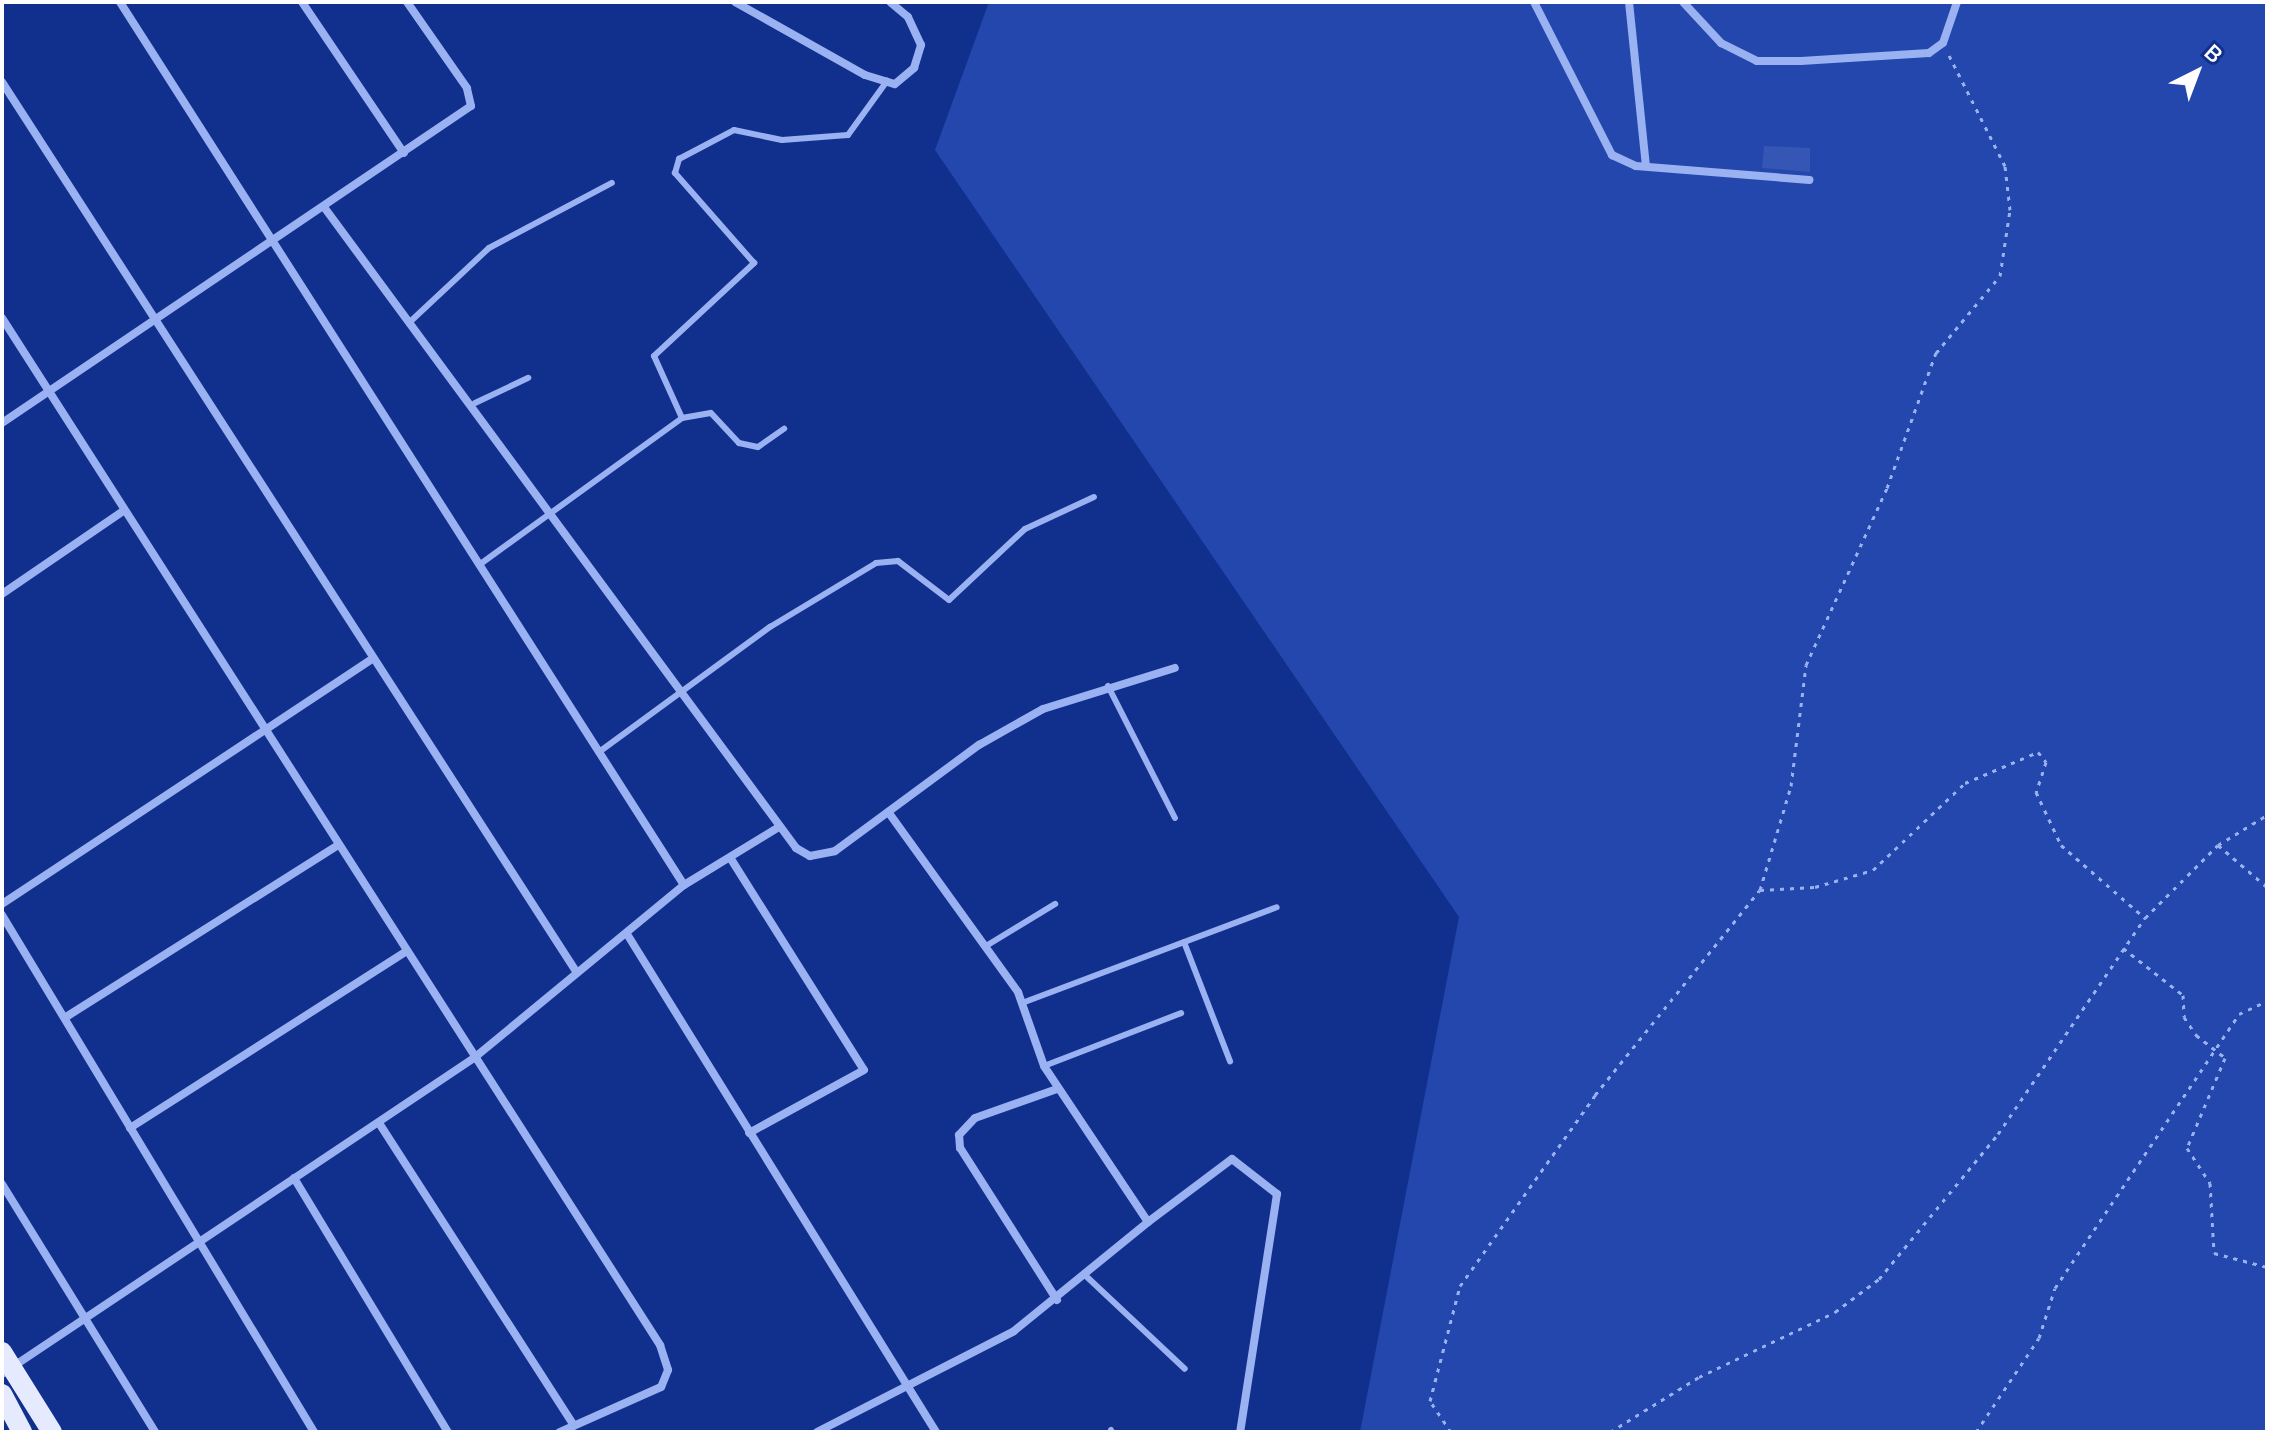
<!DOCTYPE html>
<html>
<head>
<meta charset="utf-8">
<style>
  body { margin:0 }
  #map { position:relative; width:2269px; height:1434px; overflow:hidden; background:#11308d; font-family:"Nunito Sans",sans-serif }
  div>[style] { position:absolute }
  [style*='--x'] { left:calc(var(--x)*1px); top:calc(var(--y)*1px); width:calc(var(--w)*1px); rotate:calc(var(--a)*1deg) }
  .green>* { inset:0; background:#2347ad }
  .building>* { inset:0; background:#3556b5 }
  .path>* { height:3px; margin-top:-1.5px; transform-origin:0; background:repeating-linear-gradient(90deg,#9ab1f2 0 4px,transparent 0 10px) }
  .lane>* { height:6px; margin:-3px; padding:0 3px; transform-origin:3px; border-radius:3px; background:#9ab1f2 }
  .street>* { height:8px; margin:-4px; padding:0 4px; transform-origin:4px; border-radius:4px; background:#9ab1f2 }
  .primary>* { height:20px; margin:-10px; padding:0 10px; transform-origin:10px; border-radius:10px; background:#e5eaff }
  span { translate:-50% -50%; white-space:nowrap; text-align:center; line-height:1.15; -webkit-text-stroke:6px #11308d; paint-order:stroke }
  .frame { position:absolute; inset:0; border:4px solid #fff; pointer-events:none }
  .north { position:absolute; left:2157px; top:32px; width:80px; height:80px; -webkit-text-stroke:6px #11308d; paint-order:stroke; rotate:42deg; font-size:22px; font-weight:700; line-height:32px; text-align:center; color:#fff }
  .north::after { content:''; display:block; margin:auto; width:28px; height:36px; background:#fff; clip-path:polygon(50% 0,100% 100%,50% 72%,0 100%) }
</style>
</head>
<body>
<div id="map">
  <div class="green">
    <i style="clip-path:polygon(989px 2px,2267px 2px,2267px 1432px,1360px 1432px,1459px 917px,935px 150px)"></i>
  </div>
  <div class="building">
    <i style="clip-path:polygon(1764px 146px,1810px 148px,1810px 172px,1762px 168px)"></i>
  </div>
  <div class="path">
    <i style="--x:2218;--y:845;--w:65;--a:40.6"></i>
    <i style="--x:1760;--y:890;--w:55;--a:-3.1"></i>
    <i style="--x:1815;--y:887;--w:60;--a:-16.3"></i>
    <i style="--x:1873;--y:870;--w:127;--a:-43.4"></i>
    <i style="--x:1965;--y:783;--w:79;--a:-23"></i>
    <i style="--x:2038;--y:752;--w:13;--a:51"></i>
    <i style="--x:2046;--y:762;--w:32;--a:108"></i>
    <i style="--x:2036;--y:792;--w:59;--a:64.7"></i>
    <i style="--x:2061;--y:845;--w:111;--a:41"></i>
    <i style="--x:2123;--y:948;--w:76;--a:38.1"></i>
    <i style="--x:2183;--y:995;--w:22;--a:87"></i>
    <i style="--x:2184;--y:1017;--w:22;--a:56"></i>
    <i style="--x:2196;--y:1035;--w:37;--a:38"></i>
    <i style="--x:2225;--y:1058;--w:98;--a:112.9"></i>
    <i style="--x:2187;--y:1148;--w:42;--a:56.7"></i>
    <i style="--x:2210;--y:1183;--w:70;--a:86.7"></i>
    <i style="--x:2214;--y:1253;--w:55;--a:14.8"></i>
    <i style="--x:1451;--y:1432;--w:37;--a:-124"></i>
    <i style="--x:1430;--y:1401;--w:119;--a:-75.4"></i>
    <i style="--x:1460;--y:1286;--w:234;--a:-54.7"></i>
    <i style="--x:1595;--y:1095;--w:263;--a:-51.2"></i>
    <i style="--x:1760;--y:890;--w:109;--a:-73.4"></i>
    <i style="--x:1791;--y:786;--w:122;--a:-82.9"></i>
    <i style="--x:1806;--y:665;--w:195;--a:-65.4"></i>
    <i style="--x:1887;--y:488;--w:144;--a:-70.1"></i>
    <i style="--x:1936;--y:353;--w:100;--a:-50.3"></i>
    <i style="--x:2000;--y:276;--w:67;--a:-81.4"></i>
    <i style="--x:2010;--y:210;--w:44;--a:-96.5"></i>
    <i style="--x:2005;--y:166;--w:124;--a:-116.8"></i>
    <i style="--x:1610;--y:1432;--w:105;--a:-31.7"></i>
    <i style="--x:1699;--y:1377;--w:151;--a:-25.5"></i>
    <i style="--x:1835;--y:1312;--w:55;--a:-36.9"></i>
    <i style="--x:1879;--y:1279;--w:188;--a:-50.6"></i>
    <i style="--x:1998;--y:1134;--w:261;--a:-55.8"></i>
    <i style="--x:2145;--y:918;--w:103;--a:-45"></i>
    <i style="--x:2218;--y:845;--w:57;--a:-31.5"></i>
    <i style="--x:1976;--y:1432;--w:113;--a:-56.2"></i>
    <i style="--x:2039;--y:1338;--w:52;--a:-72.3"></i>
    <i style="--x:2055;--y:1288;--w:330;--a:-56.1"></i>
    <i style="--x:2239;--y:1014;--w:31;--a:-25"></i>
  </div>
  <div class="lane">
    <i style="--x:412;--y:320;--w:105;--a:-43.1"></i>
    <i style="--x:489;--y:248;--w:139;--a:-27.9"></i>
    <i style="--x:475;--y:403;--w:59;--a:-25.3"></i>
    <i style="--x:682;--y:418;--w:68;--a:-114.3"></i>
    <i style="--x:654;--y:356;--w:137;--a:-42.9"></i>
    <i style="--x:754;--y:263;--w:120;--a:-131.3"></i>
    <i style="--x:675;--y:173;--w:15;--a:-74"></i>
    <i style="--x:679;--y:159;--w:62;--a:-27.8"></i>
    <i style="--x:734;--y:130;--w:49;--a:11.8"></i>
    <i style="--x:782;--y:140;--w:66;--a:-4.3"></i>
    <i style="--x:848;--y:135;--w:67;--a:-54.2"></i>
    <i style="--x:479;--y:565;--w:251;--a:-35.9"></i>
    <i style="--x:682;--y:418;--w:29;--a:-10"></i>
    <i style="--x:711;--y:413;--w:41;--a:47"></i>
    <i style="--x:739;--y:443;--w:19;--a:12"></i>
    <i style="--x:758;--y:447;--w:32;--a:-35"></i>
    <i style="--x:1108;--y:686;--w:148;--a:63.1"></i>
    <i style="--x:599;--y:752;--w:212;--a:-36.2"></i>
    <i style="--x:770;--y:627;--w:124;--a:-31.1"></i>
    <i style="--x:876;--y:563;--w:22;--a:-5"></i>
    <i style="--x:898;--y:561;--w:64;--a:37.4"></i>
    <i style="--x:949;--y:600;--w:104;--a:-43.1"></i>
    <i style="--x:1025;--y:529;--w:76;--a:-24.9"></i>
    <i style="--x:1184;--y:942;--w:128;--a:68.9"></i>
    <i style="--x:986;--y:946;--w:81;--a:-31.3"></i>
    <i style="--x:1022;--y:1003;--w:272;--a:-20.6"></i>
    <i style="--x:1044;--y:1066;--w:147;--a:-21.1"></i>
    <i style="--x:1087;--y:1277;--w:134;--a:43.2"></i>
    <i style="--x:1111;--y:1430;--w:2;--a:63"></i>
  </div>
  <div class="street">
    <i style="--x:302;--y:2;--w:182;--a:56"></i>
    <i style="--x:735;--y:2;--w:149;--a:29.3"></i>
    <i style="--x:865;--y:75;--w:31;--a:17"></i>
    <i style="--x:895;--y:84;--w:25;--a:-40"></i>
    <i style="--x:914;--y:68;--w:24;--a:-73"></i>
    <i style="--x:921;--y:45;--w:31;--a:-115"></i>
    <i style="--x:908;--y:17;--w:23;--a:-140"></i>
    <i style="--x:1534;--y:2;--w:172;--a:63"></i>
    <i style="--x:1612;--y:155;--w:26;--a:25"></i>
    <i style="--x:1636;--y:166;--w:174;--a:4.6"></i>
    <i style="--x:1629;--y:2;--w:165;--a:84.1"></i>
    <i style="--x:1683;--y:2;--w:56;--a:47.2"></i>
    <i style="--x:1721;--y:43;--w:40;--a:26.6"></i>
    <i style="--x:1757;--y:61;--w:44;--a:0"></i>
    <i style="--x:1801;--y:61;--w:128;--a:-3.6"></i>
    <i style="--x:1929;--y:53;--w:17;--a:-36"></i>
    <i style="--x:1943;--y:43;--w:43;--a:-71.1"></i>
    <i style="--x:2;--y:82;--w:1060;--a:57.16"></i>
    <i style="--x:324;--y:207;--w:796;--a:53.63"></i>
    <i style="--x:796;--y:848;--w:16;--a:30"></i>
    <i style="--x:810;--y:856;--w:25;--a:-11"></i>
    <i style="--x:835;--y:851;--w:179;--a:-36.4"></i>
    <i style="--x:979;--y:745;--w:73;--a:-29.4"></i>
    <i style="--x:1043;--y:709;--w:138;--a:-17.3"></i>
    <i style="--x:2;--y:318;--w:1220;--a:57.35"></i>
    <i style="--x:660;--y:1345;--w:26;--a:72"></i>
    <i style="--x:668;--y:1370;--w:18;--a:112"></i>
    <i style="--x:661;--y:1387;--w:111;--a:156"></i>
    <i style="--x:2;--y:423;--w:566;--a:-34.06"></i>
    <i style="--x:471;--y:106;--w:18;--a:-103"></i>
    <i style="--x:467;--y:88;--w:105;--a:-124.9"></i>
    <i style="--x:2;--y:594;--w:147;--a:-34.4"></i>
    <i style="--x:731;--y:859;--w:249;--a:57.8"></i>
    <i style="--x:864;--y:1070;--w:131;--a:151.3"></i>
    <i style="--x:684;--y:885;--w:111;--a:-31.4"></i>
    <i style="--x:2;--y:904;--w:444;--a:-33.5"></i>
    <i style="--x:2;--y:915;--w:604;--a:58.89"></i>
    <i style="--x:627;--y:934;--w:586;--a:58.18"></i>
    <i style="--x:66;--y:1017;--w:320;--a:-32.3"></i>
    <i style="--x:379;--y:1123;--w:360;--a:57.2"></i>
    <i style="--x:130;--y:1128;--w:326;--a:-32.6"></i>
    <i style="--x:294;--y:1178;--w:297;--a:58.8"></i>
    <i style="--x:2;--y:1184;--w:291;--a:58.3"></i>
    <i style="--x:1148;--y:1222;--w:105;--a:-36.9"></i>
    <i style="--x:1232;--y:1159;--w:57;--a:37.9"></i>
    <i style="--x:1277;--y:1194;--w:241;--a:98.8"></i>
    <i style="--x:1057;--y:1300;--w:180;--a:-122.5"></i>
    <i style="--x:960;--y:1148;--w:13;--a:-94"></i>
    <i style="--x:959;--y:1135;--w:23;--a:-47"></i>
    <i style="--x:975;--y:1118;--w:87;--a:-19.5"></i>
    <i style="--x:2;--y:1374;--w:568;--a:-33.8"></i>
    <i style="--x:474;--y:1058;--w:272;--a:-39.5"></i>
    <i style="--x:684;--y:885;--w:1048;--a:-122.57"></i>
    <i style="--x:817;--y:1432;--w:221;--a:-27.1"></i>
    <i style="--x:1014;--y:1331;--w:173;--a:-39.1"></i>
    <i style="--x:1148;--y:1222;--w:187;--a:-123.7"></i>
    <i style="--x:1044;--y:1066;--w:78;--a:-109.4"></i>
    <i style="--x:1018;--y:992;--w:222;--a:-125.8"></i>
  </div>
  <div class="primary">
    <i style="--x:2;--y:1352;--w:94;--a:58"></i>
    <i style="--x:2;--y:1394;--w:43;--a:62.2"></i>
  </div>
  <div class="frame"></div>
  <div class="north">B</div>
</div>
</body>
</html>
